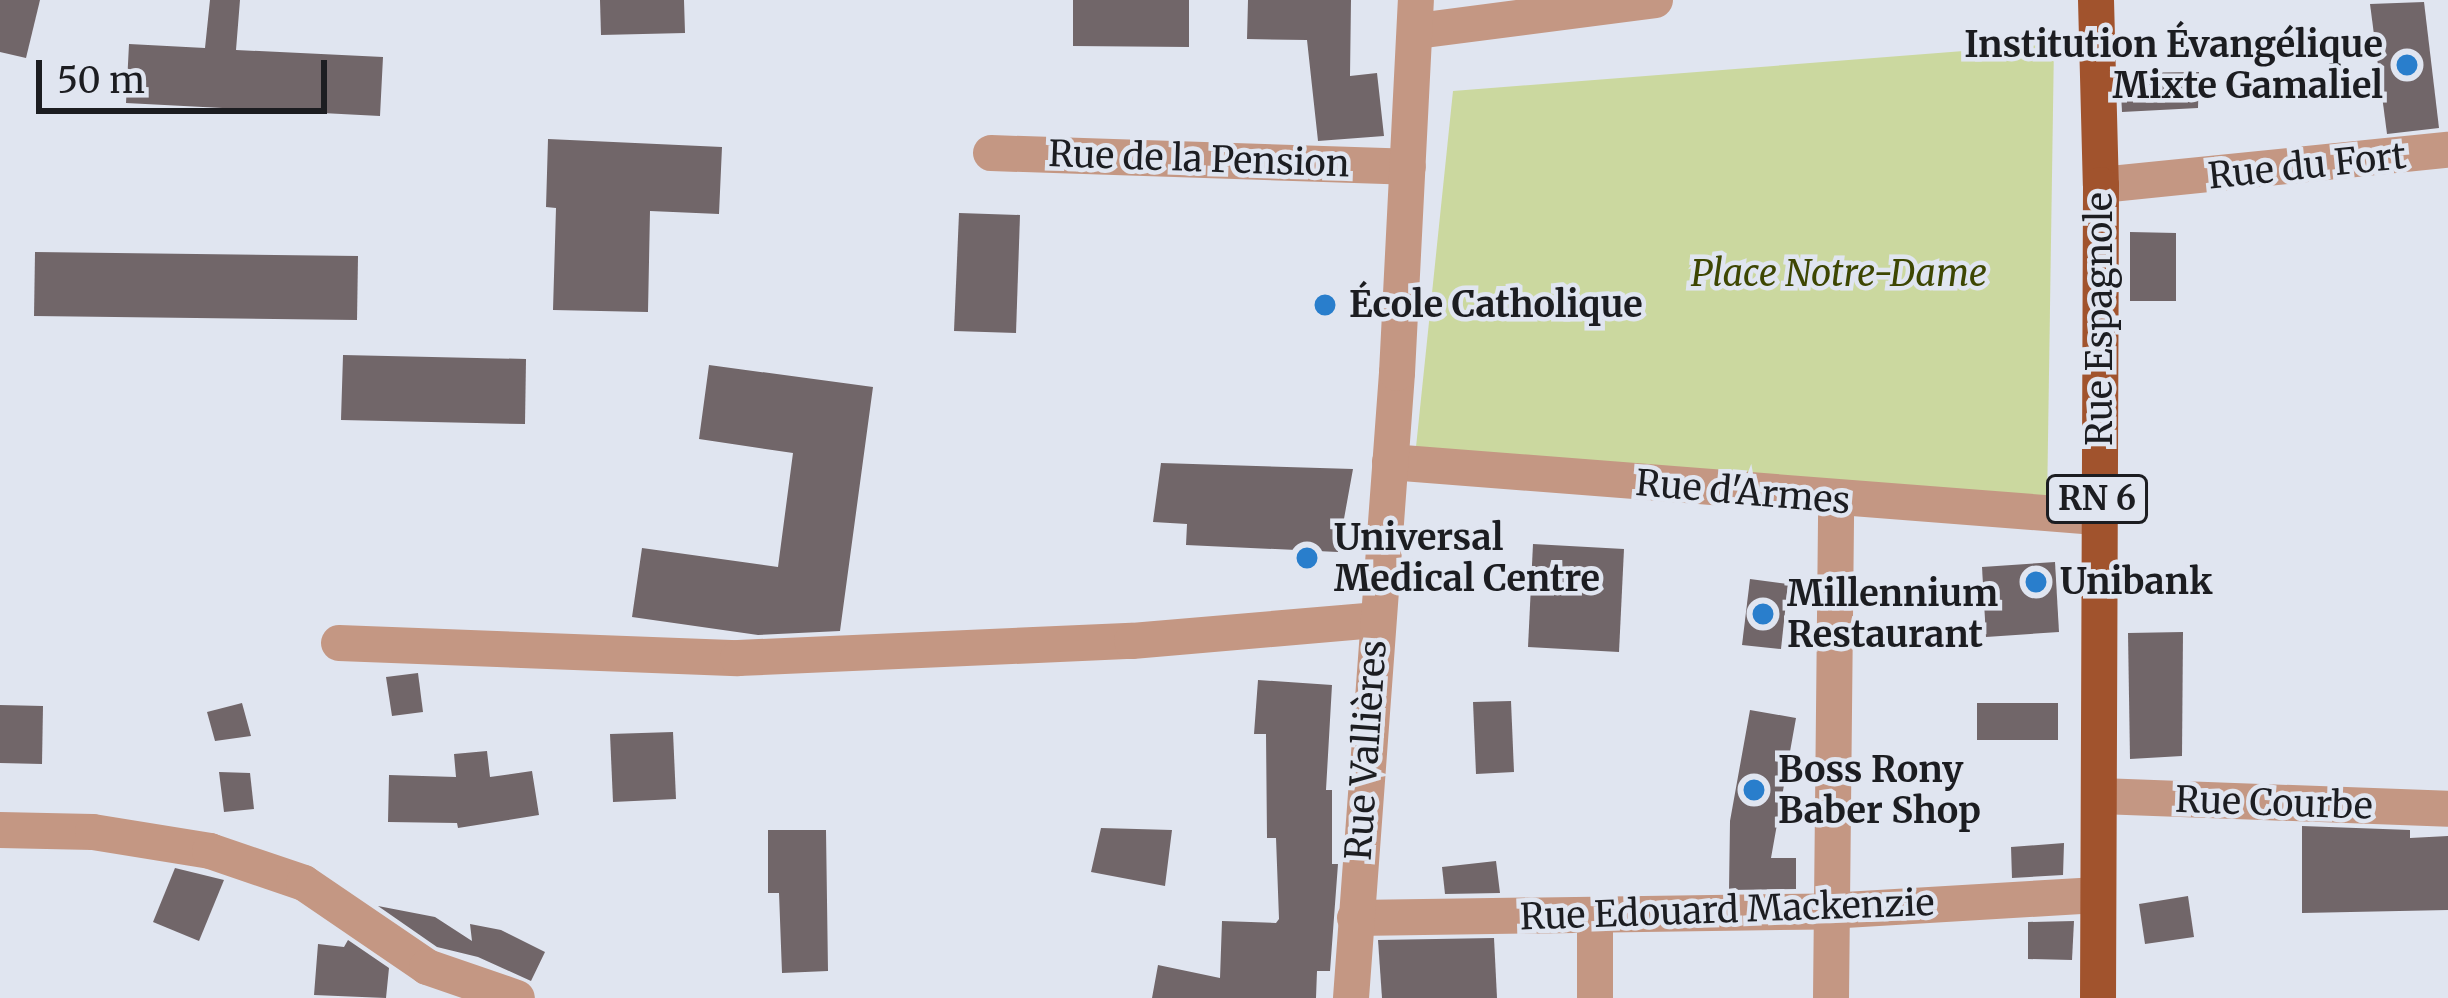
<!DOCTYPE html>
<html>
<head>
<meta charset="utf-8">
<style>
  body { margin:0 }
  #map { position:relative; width:2448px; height:998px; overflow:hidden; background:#e0e5f0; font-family:Merriweather,serif }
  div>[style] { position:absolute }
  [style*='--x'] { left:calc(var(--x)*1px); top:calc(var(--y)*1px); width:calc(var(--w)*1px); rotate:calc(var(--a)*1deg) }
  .green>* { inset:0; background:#cbd89f }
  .building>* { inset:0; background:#716669 }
  .minor>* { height:36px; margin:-18px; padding:0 18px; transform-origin:18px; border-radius:18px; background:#c49783 }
  .major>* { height:36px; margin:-18px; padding:0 18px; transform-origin:18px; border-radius:18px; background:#a1532d }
  .dots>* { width:33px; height:33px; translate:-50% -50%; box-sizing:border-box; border:6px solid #e0e5f0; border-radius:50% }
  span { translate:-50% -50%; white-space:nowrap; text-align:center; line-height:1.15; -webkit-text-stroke:9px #e0e5f0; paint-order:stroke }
  .shield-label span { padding:3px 9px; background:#e0e5f0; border:3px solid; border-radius:9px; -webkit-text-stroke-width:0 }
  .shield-label { font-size:33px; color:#1c1d21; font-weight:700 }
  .poi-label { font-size:36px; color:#1c1d21; font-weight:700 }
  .right { translate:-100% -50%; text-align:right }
  .left { translate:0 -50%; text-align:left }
  .street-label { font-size:36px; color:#1c1d21 }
  .park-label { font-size:36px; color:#3d4602; font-style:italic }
  .scale { position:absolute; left:36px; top:60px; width:291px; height:54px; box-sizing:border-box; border:6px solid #1c1d21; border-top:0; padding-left:15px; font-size:36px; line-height:42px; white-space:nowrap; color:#1c1d21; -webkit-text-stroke:9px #e0e5f0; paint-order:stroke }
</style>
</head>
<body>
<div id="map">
  <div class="green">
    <i style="clip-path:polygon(2054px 44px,2047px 506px,1416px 447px,1453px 91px)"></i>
  </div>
  <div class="building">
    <i style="clip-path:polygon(0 0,40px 0,26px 58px,0 52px)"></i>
    <i style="clip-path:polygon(210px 0,240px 0,236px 50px,383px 57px,380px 116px,126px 103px,129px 44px,205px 48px)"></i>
    <i style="clip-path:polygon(600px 0,684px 0,685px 33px,601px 35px)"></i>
    <i style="clip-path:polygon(1073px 0,1189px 0,1189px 47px,1073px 46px)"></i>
    <i style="clip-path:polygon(1248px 0,1351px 0,1350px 76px,1377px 73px,1384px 136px,1318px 141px,1307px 40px,1247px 39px)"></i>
    <i style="clip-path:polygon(2424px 2px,2439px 128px,2387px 134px,2370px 4px)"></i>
    <i style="clip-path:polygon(2199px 72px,2198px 108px,2122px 112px,2120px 73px)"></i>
    <i style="clip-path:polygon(548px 139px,722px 147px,719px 214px,650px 211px,648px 312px,553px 310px,556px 208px,546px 207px)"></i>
    <i style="clip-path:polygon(959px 213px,1020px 215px,1016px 333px,954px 331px)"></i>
    <i style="clip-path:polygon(2130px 232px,2176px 233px,2176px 301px,2130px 301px)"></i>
    <i style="clip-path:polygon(35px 252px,358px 256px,357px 320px,34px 316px)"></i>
    <i style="clip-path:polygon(343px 355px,526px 359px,525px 424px,341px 420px)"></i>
    <i style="clip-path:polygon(709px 365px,873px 387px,840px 631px,758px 635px,632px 617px,642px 548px,778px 567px,793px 453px,699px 439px)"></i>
    <i style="clip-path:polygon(1161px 463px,1353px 469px,1338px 552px,1186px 545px,1187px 524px,1153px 522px)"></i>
    <i style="clip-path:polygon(1533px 544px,1624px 549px,1619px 652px,1528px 647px)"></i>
    <i style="clip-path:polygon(2055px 562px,2059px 632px,1986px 637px,1982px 567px)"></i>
    <i style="clip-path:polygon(1750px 579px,1788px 584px,1781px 649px,1742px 645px)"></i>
    <i style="clip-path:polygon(2183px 632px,2182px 756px,2130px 759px,2128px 633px)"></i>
    <i style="clip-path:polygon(418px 673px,423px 712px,392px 716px,386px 677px)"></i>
    <i style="clip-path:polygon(1258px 680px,1332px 685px,1326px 790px,1332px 790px,1332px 864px,1338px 864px,1330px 971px,1317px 971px,1316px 998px,1152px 998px,1158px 965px,1220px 978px,1222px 921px,1276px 923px,1279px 919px,1276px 838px,1267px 838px,1266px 734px,1254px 734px)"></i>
    <i style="clip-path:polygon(1511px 701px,1514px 772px,1476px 774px,1473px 702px)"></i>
    <i style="clip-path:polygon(242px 703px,251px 736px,215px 741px,207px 712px)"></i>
    <i style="clip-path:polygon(1977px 703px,2058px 703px,2058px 740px,1977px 740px)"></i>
    <i style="clip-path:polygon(0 705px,43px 706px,42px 764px,0 763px)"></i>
    <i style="clip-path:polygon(1750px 710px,1796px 718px,1771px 858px,1796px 858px,1796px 889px,1729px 890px,1730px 821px)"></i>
    <i style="clip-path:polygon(673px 732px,676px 799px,613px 802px,610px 734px)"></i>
    <i style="clip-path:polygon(487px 751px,490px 777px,532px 771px,539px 815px,458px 828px,457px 823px,388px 822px,389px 775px,456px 777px,454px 754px)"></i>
    <i style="clip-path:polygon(219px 772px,250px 773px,254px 809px,224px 812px)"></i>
    <i style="clip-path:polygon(2302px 826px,2410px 830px,2410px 838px,2448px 836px,2448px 910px,2302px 913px)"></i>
    <i style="clip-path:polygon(1101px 828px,1172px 830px,1165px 886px,1091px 872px)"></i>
    <i style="clip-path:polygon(768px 830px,826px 830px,828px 971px,782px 973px,779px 893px,768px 893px)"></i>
    <i style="clip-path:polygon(2064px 843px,2063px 875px,2012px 878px,2011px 847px)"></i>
    <i style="clip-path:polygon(1496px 861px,1500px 893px,1445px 894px,1442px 867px)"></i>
    <i style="clip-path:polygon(175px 868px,224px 880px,199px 941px,153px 922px)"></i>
    <i style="clip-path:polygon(2188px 896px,2194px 937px,2145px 944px,2139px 904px)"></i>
    <i style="clip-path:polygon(378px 906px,435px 917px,472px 941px,470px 924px,501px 930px,545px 952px,531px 981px,478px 957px,437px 947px)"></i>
    <i style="clip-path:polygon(2074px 921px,2072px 960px,2028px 959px,2028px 922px)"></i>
    <i style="clip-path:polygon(1494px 938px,1497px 998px,1382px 998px,1378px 940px)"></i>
    <i style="clip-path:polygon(348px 940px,389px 968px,386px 998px,314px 995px,318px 944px,344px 947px)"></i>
  </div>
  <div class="minor">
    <i style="--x:1417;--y:31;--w:240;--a:-7.4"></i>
    <i style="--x:991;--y:153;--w:417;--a:1.9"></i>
    <i style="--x:2101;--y:185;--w:349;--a:-5.8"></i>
    <i style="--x:1390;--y:462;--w:708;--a:4.45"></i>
    <i style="--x:339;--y:643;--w:399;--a:2.2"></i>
    <i style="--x:738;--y:658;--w:394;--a:-2.5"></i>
    <i style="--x:1132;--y:641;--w:244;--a:-4.9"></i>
    <i style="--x:2100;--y:796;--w:348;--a:2.1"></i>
    <i style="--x:0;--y:830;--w:93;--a:1.2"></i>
    <i style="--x:93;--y:832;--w:119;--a:9.2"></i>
    <i style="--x:210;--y:851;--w:99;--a:18.8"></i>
    <i style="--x:304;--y:883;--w:149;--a:34.3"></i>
    <i style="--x:427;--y:967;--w:95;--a:19"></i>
    <i style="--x:1355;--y:918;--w:473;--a:-0.8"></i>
    <i style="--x:1828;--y:911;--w:270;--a:-3.4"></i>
    <i style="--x:1351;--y:998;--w:627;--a:-85.79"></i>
    <i style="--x:1397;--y:373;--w:373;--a:-87.1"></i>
    <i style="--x:1595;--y:998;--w:83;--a:-90"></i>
    <i style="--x:1831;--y:998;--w:498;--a:-89.4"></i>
  </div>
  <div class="major">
    <i style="--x:2096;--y:0;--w:185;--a:88.5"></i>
    <i style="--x:2101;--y:185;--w:813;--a:90.21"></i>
  </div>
  <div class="dots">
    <i style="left:2407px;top:65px;background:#297ecc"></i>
    <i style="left:1325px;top:305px;background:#297ecc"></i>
    <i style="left:1307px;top:558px;background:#297ecc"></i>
    <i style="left:2036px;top:582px;background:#297ecc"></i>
    <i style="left:1763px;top:614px;background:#297ecc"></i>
    <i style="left:1754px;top:790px;background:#297ecc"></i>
  </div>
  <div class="shield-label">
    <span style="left:2097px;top:499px">RN 6</span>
  </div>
  <div class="poi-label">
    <span class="right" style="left:2383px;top:65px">Institution Évangélique<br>Mixte Gamaliel</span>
    <span class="left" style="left:1349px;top:305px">École Catholique</span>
    <span class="left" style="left:1334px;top:558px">Universal<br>Medical Centre</span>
    <span class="left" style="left:2060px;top:582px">Unibank</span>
    <span class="left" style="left:1787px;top:614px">Millennium<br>Restaurant</span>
    <span class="left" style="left:1778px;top:790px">Boss Rony<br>Baber Shop</span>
  </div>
  <div class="street-label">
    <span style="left:1199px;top:159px;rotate:2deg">Rue de la Pension</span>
    <span style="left:2307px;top:166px;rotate:-6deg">Rue du Fort</span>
    <span style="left:2100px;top:319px;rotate:-90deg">Rue Espagnole</span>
    <span style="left:1743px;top:492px;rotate:5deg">Rue d'Armes</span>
    <span style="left:1366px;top:750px;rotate:-86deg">Rue Vallières</span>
    <span style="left:2274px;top:803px;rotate:2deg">Rue Courbe</span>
    <span style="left:1727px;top:910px;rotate:-2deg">Rue Edouard Mackenzie</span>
  </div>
  <div class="park-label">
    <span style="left:1839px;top:274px">Place Notre-Dame</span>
  </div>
  <div class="scale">50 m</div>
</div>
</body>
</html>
